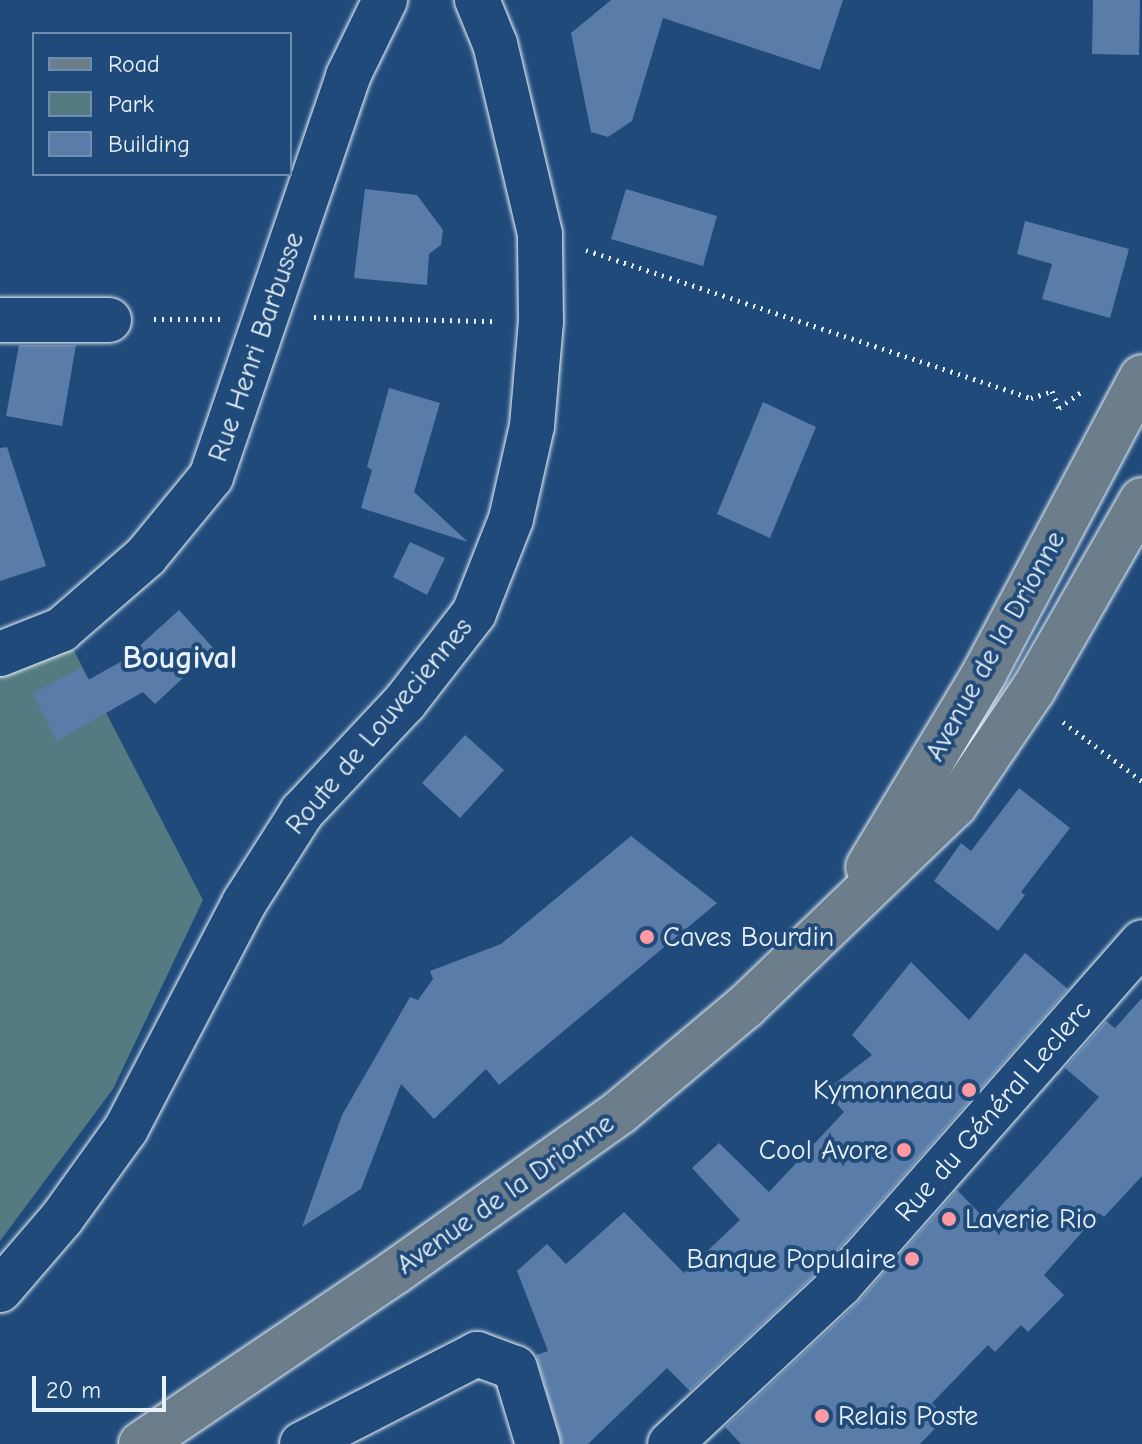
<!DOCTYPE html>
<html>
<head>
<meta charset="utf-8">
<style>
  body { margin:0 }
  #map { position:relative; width:1142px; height:1444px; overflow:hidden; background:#1f4a7a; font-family:"Comic Neue",sans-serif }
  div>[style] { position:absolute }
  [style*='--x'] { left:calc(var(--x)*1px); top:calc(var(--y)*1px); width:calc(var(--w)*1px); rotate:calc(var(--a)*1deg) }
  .green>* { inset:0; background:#537b81 }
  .building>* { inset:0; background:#597ca8 }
  .path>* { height:5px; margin-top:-2.5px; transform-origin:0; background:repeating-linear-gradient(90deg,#e8f1f8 0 2px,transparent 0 8px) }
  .roads { filter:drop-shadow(0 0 2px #e8f1f8) drop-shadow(0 0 2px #e8f1f8) }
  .minor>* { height:44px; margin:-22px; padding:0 22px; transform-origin:22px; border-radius:22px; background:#1f4a7a }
  .major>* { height:44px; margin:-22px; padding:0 22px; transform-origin:22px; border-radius:22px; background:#6c7d8b }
  .dots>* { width:22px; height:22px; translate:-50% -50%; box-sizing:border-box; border:4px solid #1f4a7a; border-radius:50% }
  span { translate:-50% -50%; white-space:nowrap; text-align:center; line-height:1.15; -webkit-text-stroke:8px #1f4a7a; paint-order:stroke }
  .street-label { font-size:28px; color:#e8f1f8 }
  .poi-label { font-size:28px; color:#e8f1f8 }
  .left { translate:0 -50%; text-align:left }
  .right { translate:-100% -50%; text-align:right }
  .quarter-label { font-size:32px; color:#e8f1f8; font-weight:700 }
  .legend { position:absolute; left:32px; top:32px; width:260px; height:144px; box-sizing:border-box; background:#1f4a7a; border:2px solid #6f8dac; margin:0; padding:10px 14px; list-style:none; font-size:24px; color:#e8f1f8 }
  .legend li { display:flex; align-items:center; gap:16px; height:40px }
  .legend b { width:40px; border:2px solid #6f8dac }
  .scale { position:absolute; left:32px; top:1376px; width:134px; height:36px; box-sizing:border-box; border:4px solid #e8f1f8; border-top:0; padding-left:10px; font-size:24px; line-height:28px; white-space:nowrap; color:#e8f1f8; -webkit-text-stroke:6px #1f4a7a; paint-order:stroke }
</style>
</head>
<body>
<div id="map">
  <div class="green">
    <i style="clip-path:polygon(70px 643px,203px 900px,113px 1089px,0 1241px,0 674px)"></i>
  </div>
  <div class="building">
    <i style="clip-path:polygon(611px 0,843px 0,820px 70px,663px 18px,632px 121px,608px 137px,591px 132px,571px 33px)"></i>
    <i style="clip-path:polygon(1093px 0,1140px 0,1139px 55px,1092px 54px)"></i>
    <i style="clip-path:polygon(365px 189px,417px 195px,443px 230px,441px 245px,429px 254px,427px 285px,354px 278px)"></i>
    <i style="clip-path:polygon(626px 189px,717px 216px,703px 266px,611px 239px)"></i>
    <i style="clip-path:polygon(1025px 221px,1129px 249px,1110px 318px,1042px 299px,1052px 264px,1017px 254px)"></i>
    <i style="clip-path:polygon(19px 345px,76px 345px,62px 426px,6px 416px)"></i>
    <i style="clip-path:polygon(389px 388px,440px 403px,414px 492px,468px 542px,361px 508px,372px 470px,367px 467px)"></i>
    <i style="clip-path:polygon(763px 402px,816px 427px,770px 538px,717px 514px)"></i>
    <i style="clip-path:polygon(7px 447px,46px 566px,0 581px,0 448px)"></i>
    <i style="clip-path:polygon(410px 542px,445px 558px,427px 595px,393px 577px)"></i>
    <i style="clip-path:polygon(179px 610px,214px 649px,155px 704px,143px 692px,57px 741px,33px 693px,81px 668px,88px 680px,124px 660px)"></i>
    <i style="clip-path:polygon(465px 735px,504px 770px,460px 818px,422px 783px)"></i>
    <i style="clip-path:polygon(1019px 788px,1070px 828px,1021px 892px,1025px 895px,998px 931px,934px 881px,961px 843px,971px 851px)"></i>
    <i style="clip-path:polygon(631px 836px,717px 903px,499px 1085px,486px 1069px,434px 1119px,401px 1084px,361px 1189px,302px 1227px,342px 1115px,410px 997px,418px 1000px,433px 979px,430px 971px,501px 944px)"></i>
    <i style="clip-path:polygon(1025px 953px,1068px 989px,822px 1268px,690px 1391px,667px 1368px,588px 1444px,562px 1444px,536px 1355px,548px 1351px,517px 1271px,547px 1244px,566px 1264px,624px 1212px,684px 1273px,740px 1220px,692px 1168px,719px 1143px,769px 1192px,844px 1112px,825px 1091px,872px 1055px,852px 1035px,911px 962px,969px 1020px)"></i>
    <i style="clip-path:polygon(1142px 998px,1142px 1176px,1104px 1217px,1099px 1213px,1044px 1275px,1064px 1295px,1028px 1332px,1021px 1325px,995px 1352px,988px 1345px,932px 1403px,946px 1417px,920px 1444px,741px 1444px,725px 1427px,857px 1303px,957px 1190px,987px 1221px,1043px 1160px,1099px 1097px,1065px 1068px,1106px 1021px,1115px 1028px)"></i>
  </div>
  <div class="path">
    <i style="--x:586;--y:250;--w:469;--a:18.4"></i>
    <i style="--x:1031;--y:398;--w:22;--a:-18"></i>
    <i style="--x:1052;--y:391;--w:18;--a:68"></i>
    <i style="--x:1059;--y:408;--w:29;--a:-36"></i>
    <i style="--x:314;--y:317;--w:182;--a:1.3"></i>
    <i style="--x:154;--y:319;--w:66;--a:0"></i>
    <i style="--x:1063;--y:722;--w:99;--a:36.8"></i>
  </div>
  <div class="roads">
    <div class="minor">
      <i style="--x:0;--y:320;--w:109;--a:0"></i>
      <i style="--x:0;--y:654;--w:66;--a:-21.5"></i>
      <i style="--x:61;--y:630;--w:113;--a:-41"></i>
      <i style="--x:146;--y:556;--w:102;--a:-50.6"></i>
      <i style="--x:211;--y:477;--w:424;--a:-71.1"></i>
      <i style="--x:348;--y:76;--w:85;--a:-64"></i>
      <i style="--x:0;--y:1290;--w:95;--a:-49.3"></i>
      <i style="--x:62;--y:1218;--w:110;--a:-54.3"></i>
      <i style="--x:126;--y:1129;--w:255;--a:-62.4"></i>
      <i style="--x:244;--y:903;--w:108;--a:-57.5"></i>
      <i style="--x:302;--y:812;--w:151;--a:-46.9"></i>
      <i style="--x:405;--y:702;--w:113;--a:-52.2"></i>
      <i style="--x:474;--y:613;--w:101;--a:-68.5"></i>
      <i style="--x:511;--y:519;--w:95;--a:-77.3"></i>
      <i style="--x:532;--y:426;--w:104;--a:-85.1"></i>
      <i style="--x:541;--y:322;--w:88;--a:-90.7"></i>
      <i style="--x:540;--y:234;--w:195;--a:-103.3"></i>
      <i style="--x:495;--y:44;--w:48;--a:-112.2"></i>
      <i style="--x:302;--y:1444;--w:197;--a:-27.2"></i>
      <i style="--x:477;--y:1354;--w:40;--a:20.2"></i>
      <i style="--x:515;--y:1368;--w:79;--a:73.2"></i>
      <i style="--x:670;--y:1444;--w:233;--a:-43.1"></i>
      <i style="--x:840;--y:1285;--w:457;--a:-48.6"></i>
    </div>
    <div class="major">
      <i style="--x:868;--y:867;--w:227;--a:-59"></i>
      <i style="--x:985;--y:672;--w:334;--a:-62"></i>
      <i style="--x:141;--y:1444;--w:307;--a:-34.1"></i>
      <i style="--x:395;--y:1272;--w:276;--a:-35.4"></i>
      <i style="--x:620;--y:1112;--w:165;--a:-40.1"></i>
      <i style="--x:746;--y:1006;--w:290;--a:-43.9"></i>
      <i style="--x:955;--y:805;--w:139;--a:-55.9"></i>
      <i style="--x:1033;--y:690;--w:219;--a:-60.2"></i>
    </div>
  </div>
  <div class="dots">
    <i style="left:647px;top:937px;background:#ff9aa2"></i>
    <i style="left:969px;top:1090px;background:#ff9aa2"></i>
    <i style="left:904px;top:1150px;background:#ff9aa2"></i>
    <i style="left:949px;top:1219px;background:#ff9aa2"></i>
    <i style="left:912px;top:1259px;background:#ff9aa2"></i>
    <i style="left:822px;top:1416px;background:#ff9aa2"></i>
  </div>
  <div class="street-label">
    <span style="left:256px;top:347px;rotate:-71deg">Rue Henri Barbusse</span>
    <span style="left:995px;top:646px;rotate:-61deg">Avenue de la Drionne</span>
    <span style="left:379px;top:726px;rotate:-50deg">Route de Louveciennes</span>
    <span style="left:993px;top:1111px;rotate:-49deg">Rue du Général Leclerc</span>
    <span style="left:505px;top:1194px;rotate:-35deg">Avenue de la Drionne</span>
  </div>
  <div class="poi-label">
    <span class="left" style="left:663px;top:937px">Caves Bourdin</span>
    <span class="right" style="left:953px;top:1090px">Kymonneau</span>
    <span class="right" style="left:888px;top:1150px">Cool Avore</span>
    <span class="left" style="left:965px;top:1219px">Laverie Rio</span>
    <span class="right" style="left:896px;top:1259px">Banque Populaire</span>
    <span class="left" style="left:838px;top:1416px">Relais Poste</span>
  </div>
  <div class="quarter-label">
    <span style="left:180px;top:658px">Bougival</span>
  </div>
  <ul class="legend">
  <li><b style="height:10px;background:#6c7d8b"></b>Road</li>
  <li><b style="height:22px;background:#537b81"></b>Park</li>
  <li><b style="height:22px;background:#597ca8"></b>Building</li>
  </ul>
  <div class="scale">20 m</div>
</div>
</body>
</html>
